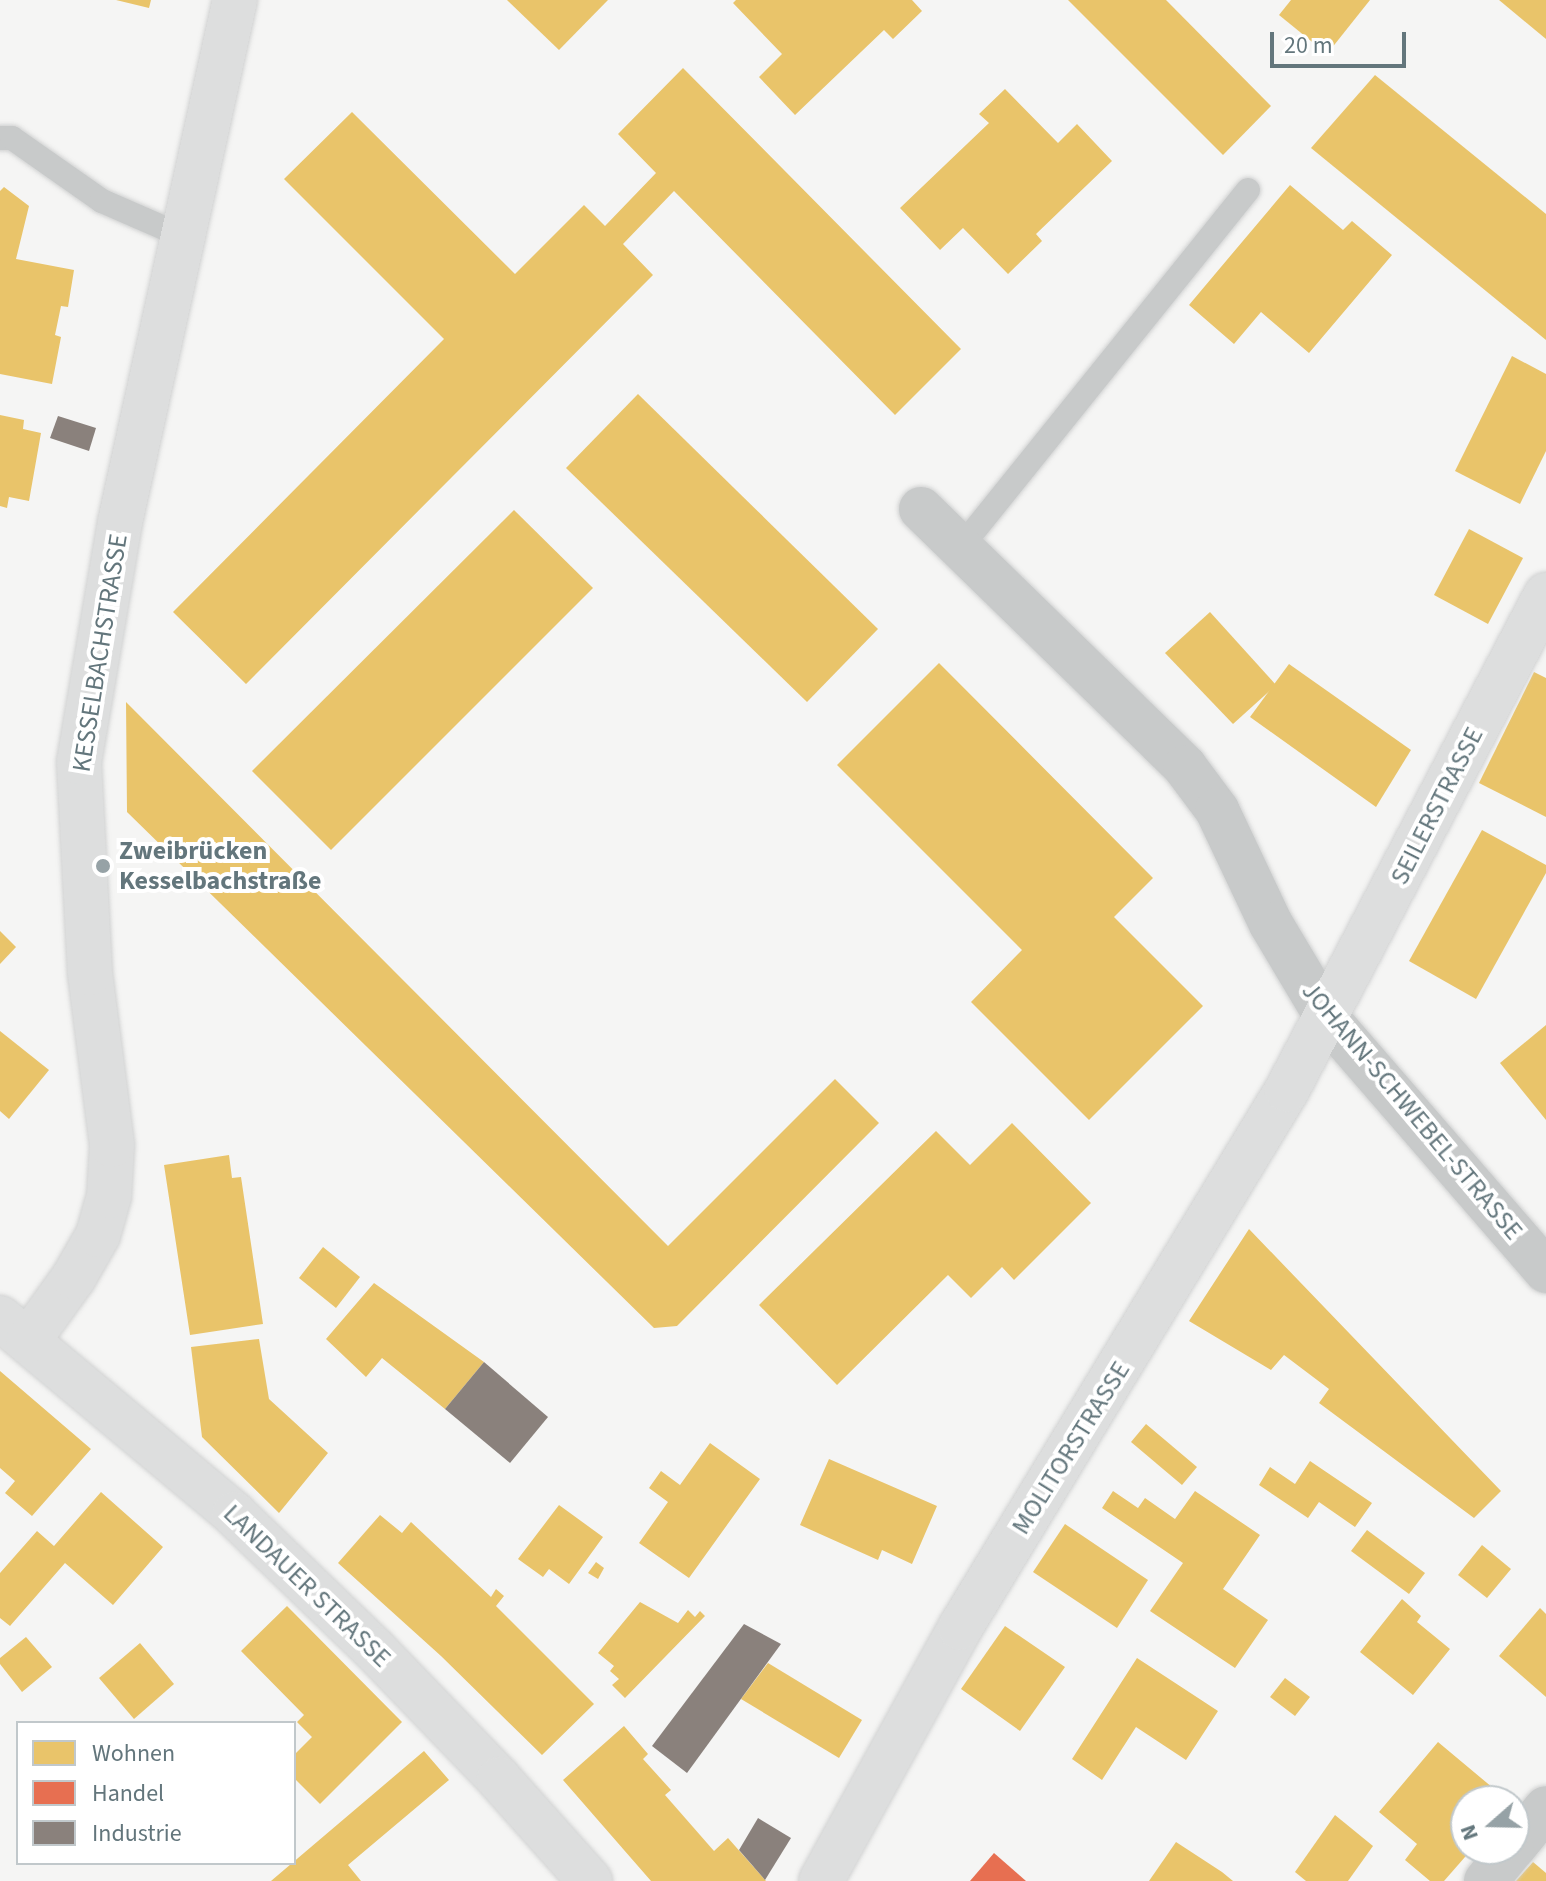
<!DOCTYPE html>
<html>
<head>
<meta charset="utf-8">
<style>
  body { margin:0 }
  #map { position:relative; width:1546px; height:1881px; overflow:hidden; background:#f5f5f4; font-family:"Source Sans 3",sans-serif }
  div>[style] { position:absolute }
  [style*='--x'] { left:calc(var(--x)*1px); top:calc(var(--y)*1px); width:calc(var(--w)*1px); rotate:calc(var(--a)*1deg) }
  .homes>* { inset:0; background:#e9c46a }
  .shops>* { inset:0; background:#e76f51 }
  .industry>* { inset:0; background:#8a817c }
  .roads { filter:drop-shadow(0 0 2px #d1d2d2) drop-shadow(0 0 2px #d1d2d2) }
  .lane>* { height:24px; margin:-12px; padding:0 12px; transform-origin:12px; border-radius:12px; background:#c8caca }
  .street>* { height:44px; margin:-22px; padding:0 22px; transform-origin:22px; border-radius:22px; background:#c8caca }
  .secondary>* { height:44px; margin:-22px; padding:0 22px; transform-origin:22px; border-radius:22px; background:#dddede }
  .dots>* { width:22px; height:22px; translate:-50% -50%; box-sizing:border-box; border:4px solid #fff; border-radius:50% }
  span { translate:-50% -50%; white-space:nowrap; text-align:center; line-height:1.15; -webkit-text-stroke:8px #fff; paint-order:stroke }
  .street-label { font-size:26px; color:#63767c }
  .poi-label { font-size:26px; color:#63767c; font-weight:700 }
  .left { translate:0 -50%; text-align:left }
  .legend { position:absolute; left:16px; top:1721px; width:280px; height:144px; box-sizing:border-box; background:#fff; border:2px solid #c1c8cb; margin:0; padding:10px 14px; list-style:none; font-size:24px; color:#63767c }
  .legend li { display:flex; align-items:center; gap:16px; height:40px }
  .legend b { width:40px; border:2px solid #c1c8cb }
  .north { position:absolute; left:1450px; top:1785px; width:80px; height:80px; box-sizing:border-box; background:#fff; border:2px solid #c1c8cb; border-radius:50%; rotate:250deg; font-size:22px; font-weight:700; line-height:32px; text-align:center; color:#63767c }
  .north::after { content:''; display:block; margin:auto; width:28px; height:36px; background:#96a2a6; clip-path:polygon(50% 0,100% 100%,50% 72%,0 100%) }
  .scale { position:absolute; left:1270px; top:32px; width:136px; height:36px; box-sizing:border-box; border:4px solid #63767c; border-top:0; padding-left:10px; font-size:24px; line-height:28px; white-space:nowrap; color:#63767c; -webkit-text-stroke:6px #fff; paint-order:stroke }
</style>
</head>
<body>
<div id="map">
  <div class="homes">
    <i style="clip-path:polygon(116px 0,151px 0,149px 8px)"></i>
    <i style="clip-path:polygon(507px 0,608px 0,559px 50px)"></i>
    <i style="clip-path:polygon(736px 0,912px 0,922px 11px,893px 39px,884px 30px,795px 115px,759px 77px,782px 54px,733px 3px)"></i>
    <i style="clip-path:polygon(1068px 0,1166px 0,1271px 106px,1223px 155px)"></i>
    <i style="clip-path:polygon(1291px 0,1370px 0,1327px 54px,1279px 15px)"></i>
    <i style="clip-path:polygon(1499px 0,1546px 0,1546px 39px)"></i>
    <i style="clip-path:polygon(683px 68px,961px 349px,895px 415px,674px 191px,623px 244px,653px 275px,246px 684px,173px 612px,444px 339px,284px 179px,352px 112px,515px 274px,584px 205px,605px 226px,656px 173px,618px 134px)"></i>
    <i style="clip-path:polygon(1375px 75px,1546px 214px,1546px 340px,1311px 148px)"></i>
    <i style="clip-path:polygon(1005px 89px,1058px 143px,1077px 124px,1112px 161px,1036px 234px,1042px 241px,1008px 274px,963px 228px,940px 250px,900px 208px,989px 123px,979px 114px)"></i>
    <i style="clip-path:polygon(1290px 185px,1343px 230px,1352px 221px,1392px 255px,1309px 353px,1261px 312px,1234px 344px,1189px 305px)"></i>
    <i style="clip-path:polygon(4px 187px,29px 206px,16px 259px,74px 270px,68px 307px,61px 306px,55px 335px,61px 337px,52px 384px,0 374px,0 191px)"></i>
    <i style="clip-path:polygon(1512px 356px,1546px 374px,1546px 451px,1520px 504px,1455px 471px)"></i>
    <i style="clip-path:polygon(638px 394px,878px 629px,807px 702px,566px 468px)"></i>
    <i style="clip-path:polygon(0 415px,24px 420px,23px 429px,41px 433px,29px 501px,9px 497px,7px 508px,0 506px)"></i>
    <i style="clip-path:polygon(514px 510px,593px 588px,331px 850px,252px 771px)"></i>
    <i style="clip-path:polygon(1469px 529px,1523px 558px,1488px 624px,1434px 595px)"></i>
    <i style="clip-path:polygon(1210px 612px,1276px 685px,1233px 724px,1165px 653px)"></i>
    <i style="clip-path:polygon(939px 663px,1153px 878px,1114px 917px,1203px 1006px,1089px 1120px,971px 1002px,1022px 950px,837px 765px)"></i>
    <i style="clip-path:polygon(1289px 664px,1411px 750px,1376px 807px,1250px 717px)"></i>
    <i style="clip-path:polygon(1534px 672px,1546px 678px,1546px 817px,1479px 783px)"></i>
    <i style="clip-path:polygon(126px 702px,668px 1246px,835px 1079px,879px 1123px,677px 1326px,654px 1328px,127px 812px)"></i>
    <i style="clip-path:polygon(1482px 830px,1546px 865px,1546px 873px,1476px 999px,1409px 961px)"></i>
    <i style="clip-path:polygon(0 931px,16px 947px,0 964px)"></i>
    <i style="clip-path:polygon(1546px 1025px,1546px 1120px,1500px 1063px)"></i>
    <i style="clip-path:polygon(0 1031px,49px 1070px,9px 1119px,0 1111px)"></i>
    <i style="clip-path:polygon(1012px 1123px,1091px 1203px,1014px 1280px,1002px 1267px,971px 1298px,948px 1275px,837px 1385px,759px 1305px,936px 1131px,970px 1165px)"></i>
    <i style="clip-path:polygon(229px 1155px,232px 1178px,241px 1177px,263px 1324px,190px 1335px,164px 1165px)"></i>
    <i style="clip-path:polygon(1249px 1229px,1501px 1491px,1474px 1518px,1319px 1403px,1329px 1389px,1284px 1355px,1271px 1370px,1189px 1321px)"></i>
    <i style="clip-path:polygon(323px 1247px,360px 1277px,336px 1308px,299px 1278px)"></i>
    <i style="clip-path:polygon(374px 1283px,484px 1362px,445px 1409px,382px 1358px,366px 1377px,326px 1339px)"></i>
    <i style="clip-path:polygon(259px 1339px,269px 1399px,328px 1453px,279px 1513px,202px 1437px,191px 1347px)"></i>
    <i style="clip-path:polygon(0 1371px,91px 1449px,32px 1516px,5px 1493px,15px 1481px,0 1468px)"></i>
    <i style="clip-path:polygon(1146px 1424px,1197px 1467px,1182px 1485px,1131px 1442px)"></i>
    <i style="clip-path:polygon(710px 1443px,760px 1479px,689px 1578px,639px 1543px,668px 1502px,649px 1488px,661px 1471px,680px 1485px)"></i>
    <i style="clip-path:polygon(829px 1459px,937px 1506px,912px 1564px,882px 1550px,878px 1560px,800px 1525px)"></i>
    <i style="clip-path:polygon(1310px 1461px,1372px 1503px,1355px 1527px,1319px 1502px,1308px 1518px,1259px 1485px,1270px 1467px,1295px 1484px)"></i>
    <i style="clip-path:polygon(1113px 1491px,1138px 1508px,1145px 1498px,1175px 1519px,1195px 1491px,1260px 1535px,1223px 1589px,1268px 1620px,1235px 1668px,1150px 1611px,1183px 1563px,1102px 1508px)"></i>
    <i style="clip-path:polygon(101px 1492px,163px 1547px,113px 1605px,65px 1563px,10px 1626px,0 1618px,0 1573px,37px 1531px,54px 1546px)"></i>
    <i style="clip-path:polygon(559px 1505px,603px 1537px,569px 1584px,549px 1569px,543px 1577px,518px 1559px)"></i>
    <i style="clip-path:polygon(380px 1515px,402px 1533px,411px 1522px,491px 1597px,496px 1589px,504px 1596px,496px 1606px,594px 1704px,542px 1755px,441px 1656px,338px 1563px)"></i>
    <i style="clip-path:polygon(1065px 1524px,1148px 1580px,1117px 1628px,1033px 1572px)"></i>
    <i style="clip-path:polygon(1367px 1530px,1425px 1573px,1409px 1594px,1351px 1551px)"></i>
    <i style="clip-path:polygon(1482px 1545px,1511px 1569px,1487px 1598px,1458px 1575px)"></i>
    <i style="clip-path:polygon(596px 1562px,604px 1568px,598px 1579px,588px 1573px)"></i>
    <i style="clip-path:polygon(1402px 1599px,1421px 1616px,1417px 1622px,1450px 1649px,1413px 1695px,1360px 1652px)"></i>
    <i style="clip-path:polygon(640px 1602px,678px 1623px,688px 1610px,695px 1617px,700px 1611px,705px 1616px,625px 1698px,612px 1685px,619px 1679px,610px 1671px,614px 1666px,598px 1653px)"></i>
    <i style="clip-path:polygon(287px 1606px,402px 1722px,320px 1804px,294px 1778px,294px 1755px,312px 1737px,297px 1722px,304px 1715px,241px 1651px)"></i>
    <i style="clip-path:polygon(1540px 1608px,1546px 1614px,1546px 1697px,1499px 1656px)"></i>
    <i style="clip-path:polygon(1005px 1626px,1065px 1667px,1020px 1731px,961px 1689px)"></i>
    <i style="clip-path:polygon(26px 1637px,52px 1667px,22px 1692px,0 1664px,0 1658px)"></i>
    <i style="clip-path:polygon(140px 1643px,174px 1684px,134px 1719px,99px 1678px)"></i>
    <i style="clip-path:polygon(1137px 1658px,1218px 1711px,1186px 1760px,1136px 1727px,1102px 1780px,1072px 1759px)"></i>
    <i style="clip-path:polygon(768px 1663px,862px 1720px,839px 1758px,741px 1699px)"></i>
    <i style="clip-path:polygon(1285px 1678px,1310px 1697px,1295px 1716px,1270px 1697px)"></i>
    <i style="clip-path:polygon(624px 1726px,648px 1754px,643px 1759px,671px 1790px,665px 1795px,714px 1851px,728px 1838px,766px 1881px,651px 1881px,563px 1780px)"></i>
    <i style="clip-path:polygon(1438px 1742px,1499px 1793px,1493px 1801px,1466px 1801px,1466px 1849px,1472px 1849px,1444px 1881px,1430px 1881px,1405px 1860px,1417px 1844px,1379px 1812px)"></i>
    <i style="clip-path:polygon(424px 1751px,449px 1780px,348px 1865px,361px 1881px,271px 1881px)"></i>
    <i style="clip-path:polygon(1335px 1815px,1373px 1846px,1348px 1881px,1306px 1881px,1295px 1872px)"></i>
    <i style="clip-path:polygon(1176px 1842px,1222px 1872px,1233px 1881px,1149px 1881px)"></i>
    <i style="clip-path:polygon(1533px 1862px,1546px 1873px,1546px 1881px,1516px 1881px)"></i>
  </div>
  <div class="shops">
    <i style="clip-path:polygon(994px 1853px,1026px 1881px,970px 1881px)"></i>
  </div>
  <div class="industry">
    <i style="clip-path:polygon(58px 416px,96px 428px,89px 451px,50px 438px)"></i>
    <i style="clip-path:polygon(484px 1362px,548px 1417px,510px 1463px,445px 1409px)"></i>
    <i style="clip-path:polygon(744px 1624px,781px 1644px,687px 1773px,652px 1746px)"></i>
    <i style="clip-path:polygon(758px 1818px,791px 1838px,765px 1880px,739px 1850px)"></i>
  </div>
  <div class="roads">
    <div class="lane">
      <i style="--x:0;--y:138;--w:12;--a:0"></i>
      <i style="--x:12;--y:138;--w:110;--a:35"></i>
      <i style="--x:102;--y:201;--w:87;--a:23.6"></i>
      <i style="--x:961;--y:547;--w:458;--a:-51.2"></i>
    </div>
    <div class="street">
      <i style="--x:921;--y:509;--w:369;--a:44.3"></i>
      <i style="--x:1185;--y:767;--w:54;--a:53.3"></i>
      <i style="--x:1217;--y:810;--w:126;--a:64.7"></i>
      <i style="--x:1271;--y:924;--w:109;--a:59.2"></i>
      <i style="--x:1327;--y:1018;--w:335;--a:49.1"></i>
      <i style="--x:1514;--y:1847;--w:50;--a:-50.6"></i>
      <i style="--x:1486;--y:1881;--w:41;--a:-50.9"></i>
    </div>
    <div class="secondary">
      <i style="--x:0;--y:1318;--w:305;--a:39.9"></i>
      <i style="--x:234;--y:1514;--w:196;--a:44"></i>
      <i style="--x:375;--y:1650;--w:179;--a:46.1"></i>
      <i style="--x:499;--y:1779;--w:137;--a:48.3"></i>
      <i style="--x:28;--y:1341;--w:79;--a:-54.3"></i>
      <i style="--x:74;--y:1277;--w:48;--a:-60.3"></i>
      <i style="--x:98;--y:1235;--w:41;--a:-74.2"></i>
      <i style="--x:109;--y:1196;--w:51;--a:-86.6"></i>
      <i style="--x:112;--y:1145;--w:173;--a:-97.3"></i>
      <i style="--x:90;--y:973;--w:211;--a:-93"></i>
      <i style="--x:79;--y:762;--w:243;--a:-80.3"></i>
      <i style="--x:120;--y:522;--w:535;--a:-77.58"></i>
      <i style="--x:821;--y:1881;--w:289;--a:-61.2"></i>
      <i style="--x:960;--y:1628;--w:630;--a:-58.71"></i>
      <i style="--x:1287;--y:1090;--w:559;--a:-62.38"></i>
    </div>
  </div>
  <div class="dots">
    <i style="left:103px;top:866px;background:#96a2a6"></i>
  </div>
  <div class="street-label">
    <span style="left:100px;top:653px;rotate:-81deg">KESSELBACHSTRASSE</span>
    <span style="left:1437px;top:806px;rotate:-63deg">SEILERSTRASSE</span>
    <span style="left:1412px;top:1111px;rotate:50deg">JOHANN-SCHWEBEL-STRASSE</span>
    <span style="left:1071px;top:1448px;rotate:-58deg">MOLITORSTRASSE</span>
    <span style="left:307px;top:1586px;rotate:44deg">LANDAUER STRASSE</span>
  </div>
  <div class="poi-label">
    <span class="left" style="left:119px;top:866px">Zweibrücken<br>Kesselbachstraße</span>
  </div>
  <ul class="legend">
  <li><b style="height:22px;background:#e9c46a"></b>Wohnen</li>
  <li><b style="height:22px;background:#e76f51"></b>Handel</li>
  <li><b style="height:22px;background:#8a817c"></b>Industrie</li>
  </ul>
  <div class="north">N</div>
  <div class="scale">20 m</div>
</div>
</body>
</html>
